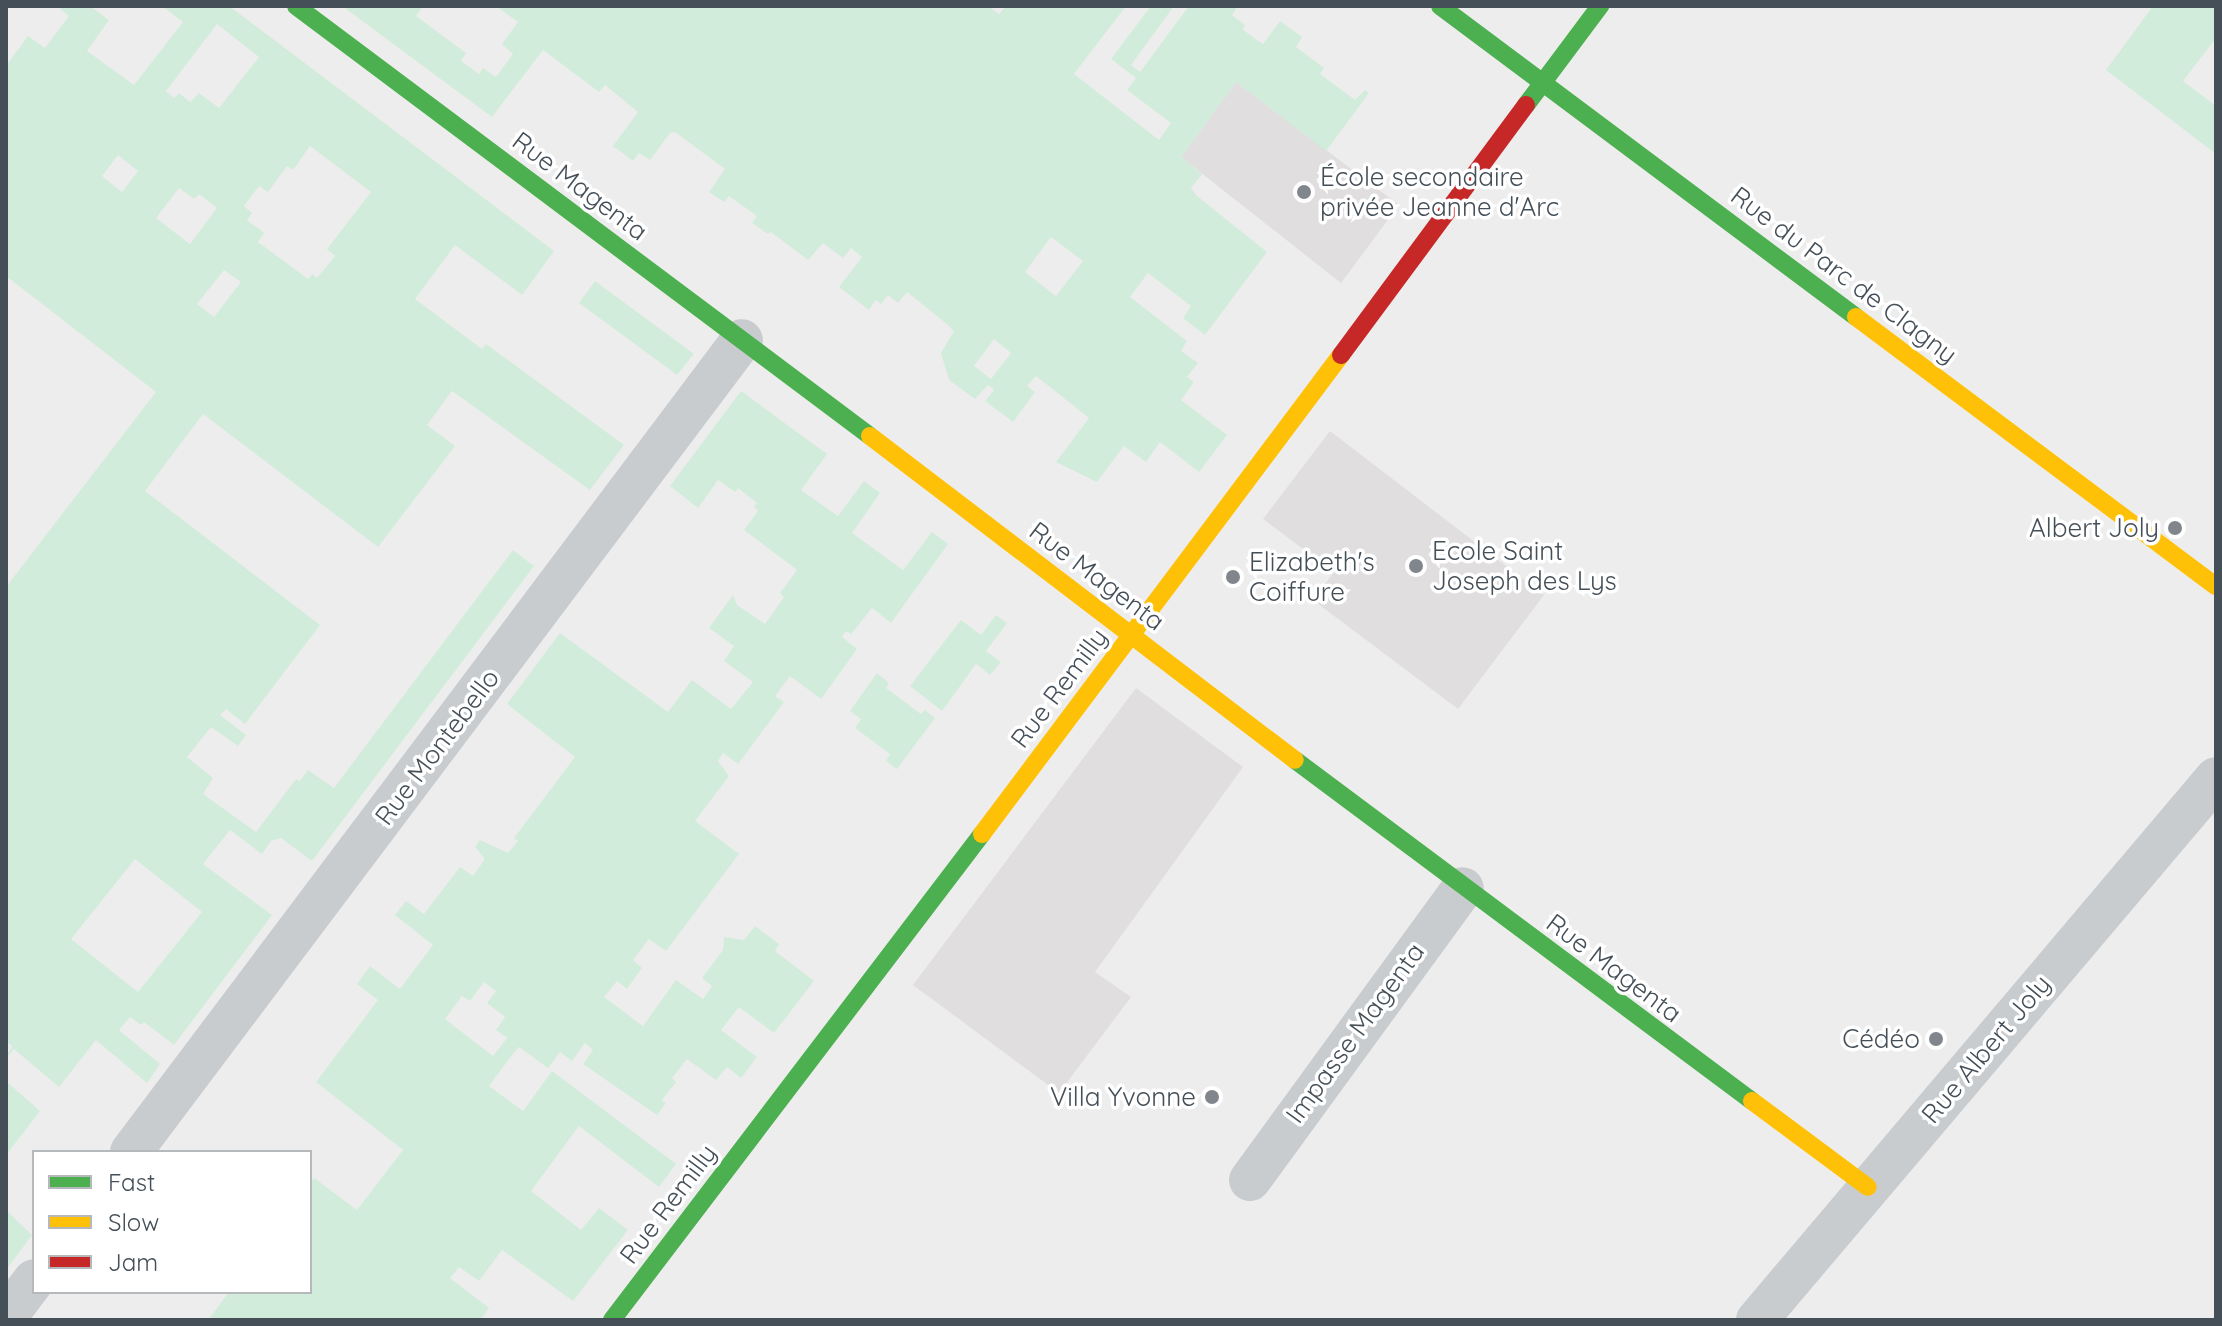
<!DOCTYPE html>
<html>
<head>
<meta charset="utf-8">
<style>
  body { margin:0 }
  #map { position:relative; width:2222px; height:1326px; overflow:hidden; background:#eeeded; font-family:Quicksand,sans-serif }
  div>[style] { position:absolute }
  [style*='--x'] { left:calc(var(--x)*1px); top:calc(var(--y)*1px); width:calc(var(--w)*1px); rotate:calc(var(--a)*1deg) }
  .education>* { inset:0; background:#e0dede }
  .green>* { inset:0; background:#d2ecdb }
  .street>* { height:42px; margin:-21px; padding:0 21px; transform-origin:21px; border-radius:21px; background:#c9ccce }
  .fast>* { height:18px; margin:-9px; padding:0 9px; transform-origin:9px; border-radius:9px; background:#4caf50 }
  .slow>* { height:18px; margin:-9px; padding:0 9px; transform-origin:9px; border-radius:9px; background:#ffc107 }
  .jam>* { height:18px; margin:-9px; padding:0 9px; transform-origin:9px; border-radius:9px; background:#c62828 }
  .dots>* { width:22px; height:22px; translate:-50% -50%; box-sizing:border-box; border:4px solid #fff; border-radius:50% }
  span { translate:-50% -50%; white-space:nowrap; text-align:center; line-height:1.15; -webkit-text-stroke:7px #fff; paint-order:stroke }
  .poi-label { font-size:26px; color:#454f58 }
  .left { translate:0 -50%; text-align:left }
  .right { translate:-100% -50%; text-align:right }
  .street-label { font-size:26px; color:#454f58 }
  .frame { position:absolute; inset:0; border:8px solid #454f58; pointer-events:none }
  .legend { position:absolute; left:32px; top:1150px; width:280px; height:144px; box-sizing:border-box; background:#fff; border:2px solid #b5b9bc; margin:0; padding:10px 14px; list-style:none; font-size:24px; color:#454f58 }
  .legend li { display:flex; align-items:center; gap:16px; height:40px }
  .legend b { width:40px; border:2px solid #b5b9bc }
</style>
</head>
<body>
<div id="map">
  <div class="education">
    <i style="clip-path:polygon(1236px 82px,1399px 205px,1341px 283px,1181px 157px)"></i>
    <i style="clip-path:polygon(1330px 431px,1544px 595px,1458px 709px,1313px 600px,1334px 572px,1263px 519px)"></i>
    <i style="clip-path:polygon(1136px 688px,1243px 767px,1095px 972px,1131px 997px,1059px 1093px,913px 985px)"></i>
  </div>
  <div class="green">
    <i style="clip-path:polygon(evenodd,57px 6px,90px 6px,109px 20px,87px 51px,134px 85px,183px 22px,162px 6px,229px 6px,554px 251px,522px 295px,455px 245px,415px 299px,482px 349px,486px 344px,624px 445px,590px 490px,452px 391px,427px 425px,455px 446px,378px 547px,203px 414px,145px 491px,320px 625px,245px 724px,226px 709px,220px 715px,246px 735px,238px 746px,211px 727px,187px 757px,213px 778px,203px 794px,256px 832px,296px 779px,300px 781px,308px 770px,334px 788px,513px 550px,534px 566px,312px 861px,281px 838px,271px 841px,262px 854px,230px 830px,203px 864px,272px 915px,174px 1045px,144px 1022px,141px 1025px,130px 1017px,119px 1030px,160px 1064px,147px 1083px,96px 1040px,59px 1087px,14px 1049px,6px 1058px,12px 1046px,6px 1041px,6px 587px,156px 392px,6px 276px,6px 66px,28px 36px,45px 48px,69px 16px,57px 6px,217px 24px,259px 57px,219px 108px,199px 93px,190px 102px,179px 93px,174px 98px,166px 91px,217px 24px,57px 6px,310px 146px,371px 192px,327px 249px,335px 256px,317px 278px,312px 274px,308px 279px,258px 242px,264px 233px,247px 220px,252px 213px,244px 206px,259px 186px,268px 192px,287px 166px,293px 170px,310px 146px,57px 6px,118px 155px,138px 171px,122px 192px,102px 176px,118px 155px,57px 6px,179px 188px,194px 199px,199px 194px,217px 208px,190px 244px,156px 218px,179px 188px,57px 6px,224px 270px,241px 282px,214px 317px,197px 304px,224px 270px,57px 6px,135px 859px,202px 912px,138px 992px,71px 939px,135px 859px)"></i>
    <i style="clip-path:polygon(evenodd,342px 6px,423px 6px,416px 16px,466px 53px,461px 61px,479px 74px,483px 68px,496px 77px,513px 54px,502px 44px,518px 22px,496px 6px,988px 6px,999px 14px,1006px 6px,1126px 6px,1074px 74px,1159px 140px,1171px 123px,1127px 90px,1136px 78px,1111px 59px,1151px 6px,1174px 6px,1131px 65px,1140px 72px,1189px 6px,1233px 6px,1236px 9px,1232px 15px,1245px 25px,1243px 30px,1263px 44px,1280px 21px,1302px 37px,1296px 47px,1324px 68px,1320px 74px,1355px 100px,1365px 90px,1369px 93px,1326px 151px,1236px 82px,1181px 157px,1202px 174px,1191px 188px,1197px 196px,1267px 252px,1205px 335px,1183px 318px,1191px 306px,1148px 273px,1130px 297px,1187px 341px,1181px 351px,1198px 363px,1187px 377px,1194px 382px,1181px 400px,1227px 435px,1199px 472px,1160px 442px,1146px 462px,1124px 446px,1097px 482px,1056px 462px,1089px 418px,1036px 376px,1027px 386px,1035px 392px,1013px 422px,985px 401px,994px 390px,988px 385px,975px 399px,949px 380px,941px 353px,954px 331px,948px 325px,907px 292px,898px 303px,888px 295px,881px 304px,876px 300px,869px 310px,839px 287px,862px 257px,851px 248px,843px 258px,823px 243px,808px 260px,771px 232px,768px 234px,752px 223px,757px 216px,729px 196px,724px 202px,709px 192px,725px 169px,675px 132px,670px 133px,650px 160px,639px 153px,633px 161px,613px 146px,638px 112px,605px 85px,599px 92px,543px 50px,492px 117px,342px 6px,1051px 237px,1083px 261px,1056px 296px,1025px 272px,1051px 237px,342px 6px,994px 339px,1011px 353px,991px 379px,974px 366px,994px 339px)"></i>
    <i style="clip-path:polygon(2153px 6px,2216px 6px,2216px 38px,2183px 81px,2216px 106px,2216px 154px,2106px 70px)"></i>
    <i style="clip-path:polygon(595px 281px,694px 354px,677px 375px,579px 303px)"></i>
    <i style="clip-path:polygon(evenodd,741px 391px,827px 454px,801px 490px,838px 516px,864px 481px,880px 493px,852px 533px,903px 570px,932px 532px,948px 544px,891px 623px,872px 608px,851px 634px,846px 631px,842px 637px,857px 649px,821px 699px,790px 676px,775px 696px,784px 702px,738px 764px,723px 753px,718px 761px,729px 776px,695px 821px,739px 854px,666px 951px,649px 939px,633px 960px,642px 968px,627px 989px,617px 981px,604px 997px,643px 1026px,676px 980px,703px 999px,712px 986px,702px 978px,723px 950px,724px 937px,744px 940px,755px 926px,779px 944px,775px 951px,814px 981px,774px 1033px,739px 1007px,721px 1030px,757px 1057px,741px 1078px,727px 1067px,716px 1080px,687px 1059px,672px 1078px,676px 1082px,662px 1100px,666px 1103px,657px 1115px,583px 1064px,593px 1050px,585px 1043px,572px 1061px,560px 1052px,548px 1068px,519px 1047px,512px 1055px,489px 1086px,523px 1111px,552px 1071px,676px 1164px,659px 1187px,579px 1126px,531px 1191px,581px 1230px,599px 1208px,628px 1230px,573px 1301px,502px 1250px,479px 1281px,459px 1267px,450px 1278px,489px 1308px,480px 1320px,208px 1320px,229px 1292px,310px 1292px,310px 1184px,314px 1178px,357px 1210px,403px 1150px,316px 1082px,378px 1000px,357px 984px,370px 966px,400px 989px,433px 945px,395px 915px,406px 901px,424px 914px,460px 867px,473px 876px,485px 859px,475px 847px,480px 840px,508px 853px,518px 841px,514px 838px,575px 757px,507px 704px,560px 633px,668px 712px,692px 680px,731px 709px,753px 682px,724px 661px,734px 646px,709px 628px,733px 595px,737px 605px,765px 624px,784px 597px,780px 593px,797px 570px,744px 530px,758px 511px,754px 506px,757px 503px,738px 488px,735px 492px,718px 480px,698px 508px,670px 486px,741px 391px,484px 982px,496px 991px,487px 1003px,505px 1017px,496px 1030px,507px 1038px,493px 1056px,445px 1019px,462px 996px,470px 1001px,484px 982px)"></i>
    <i style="clip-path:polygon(996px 615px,1007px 623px,986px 651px,1001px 662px,990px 675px,976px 664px,942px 711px,910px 686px,961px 620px,981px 635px)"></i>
    <i style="clip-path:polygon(877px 673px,889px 683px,886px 688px,921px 714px,925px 710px,935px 718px,897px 769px,886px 761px,890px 754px,855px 728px,861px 719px,850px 711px)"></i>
    <i style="clip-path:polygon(6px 1081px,40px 1111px,6px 1155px)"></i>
    <i style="clip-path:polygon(6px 1210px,32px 1235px,6px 1270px)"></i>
  </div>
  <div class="street">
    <i style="--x:131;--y:1152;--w:1016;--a:-53.04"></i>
    <i style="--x:1250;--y:1180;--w:361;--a:-53.9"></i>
    <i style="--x:6;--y:1317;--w:46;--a:-52.9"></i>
    <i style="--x:1757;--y:1320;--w:710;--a:-49.74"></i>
  </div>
  <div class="fast">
    <i style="--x:296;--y:6;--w:717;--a:36.84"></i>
    <i style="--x:1440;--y:6;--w:519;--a:36.78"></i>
    <i style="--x:1526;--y:105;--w:124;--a:-53.2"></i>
    <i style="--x:1295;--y:760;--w:570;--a:36.73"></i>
    <i style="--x:612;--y:1320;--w:611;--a:-52.72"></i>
  </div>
  <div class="slow">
    <i style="--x:1856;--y:317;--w:449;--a:36.8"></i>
    <i style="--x:870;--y:436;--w:534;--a:37.32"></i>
    <i style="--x:982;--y:834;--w:599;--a:-53.15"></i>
    <i style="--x:1752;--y:1101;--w:144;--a:36.6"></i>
  </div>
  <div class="jam">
    <i style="--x:1341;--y:355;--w:311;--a:-53.5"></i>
  </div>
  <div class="dots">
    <i style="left:1304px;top:192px;background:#80868c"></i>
    <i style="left:2175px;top:528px;background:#80868c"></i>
    <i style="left:1416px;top:566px;background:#80868c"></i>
    <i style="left:1233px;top:577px;background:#80868c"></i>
    <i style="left:1936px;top:1039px;background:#80868c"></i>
    <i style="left:1212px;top:1097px;background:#80868c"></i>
  </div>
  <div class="poi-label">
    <span class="left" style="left:1320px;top:192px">École secondaire<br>privée Jeanne d'Arc</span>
    <span class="right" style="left:2159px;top:528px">Albert Joly</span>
    <span class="left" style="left:1432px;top:566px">Ecole Saint<br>Joseph des Lys</span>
    <span class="left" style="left:1249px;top:577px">Elizabeth's<br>Coiffure</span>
    <span class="right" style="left:1920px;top:1039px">Cédéo</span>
    <span class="right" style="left:1196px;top:1097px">Villa Yvonne</span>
  </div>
  <div class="street-label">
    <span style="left:580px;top:186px;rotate:37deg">Rue Magenta</span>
    <span style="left:1844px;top:275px;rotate:37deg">Rue du Parc de Clagny</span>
    <span style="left:1097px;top:576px;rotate:37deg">Rue Magenta</span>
    <span style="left:1059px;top:688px;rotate:-53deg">Rue Remilly</span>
    <span style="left:437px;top:747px;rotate:-53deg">Rue Montebello</span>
    <span style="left:1614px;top:968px;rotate:37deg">Rue Magenta</span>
    <span style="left:1355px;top:1033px;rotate:-54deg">Impasse Magenta</span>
    <span style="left:1986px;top:1049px;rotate:-50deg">Rue Albert Joly</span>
    <span style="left:668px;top:1204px;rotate:-53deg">Rue Remilly</span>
  </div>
  <div class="frame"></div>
  <ul class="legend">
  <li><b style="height:10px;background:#4caf50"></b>Fast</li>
  <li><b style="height:10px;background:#ffc107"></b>Slow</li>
  <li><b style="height:10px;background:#c62828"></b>Jam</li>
  </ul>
</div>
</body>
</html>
